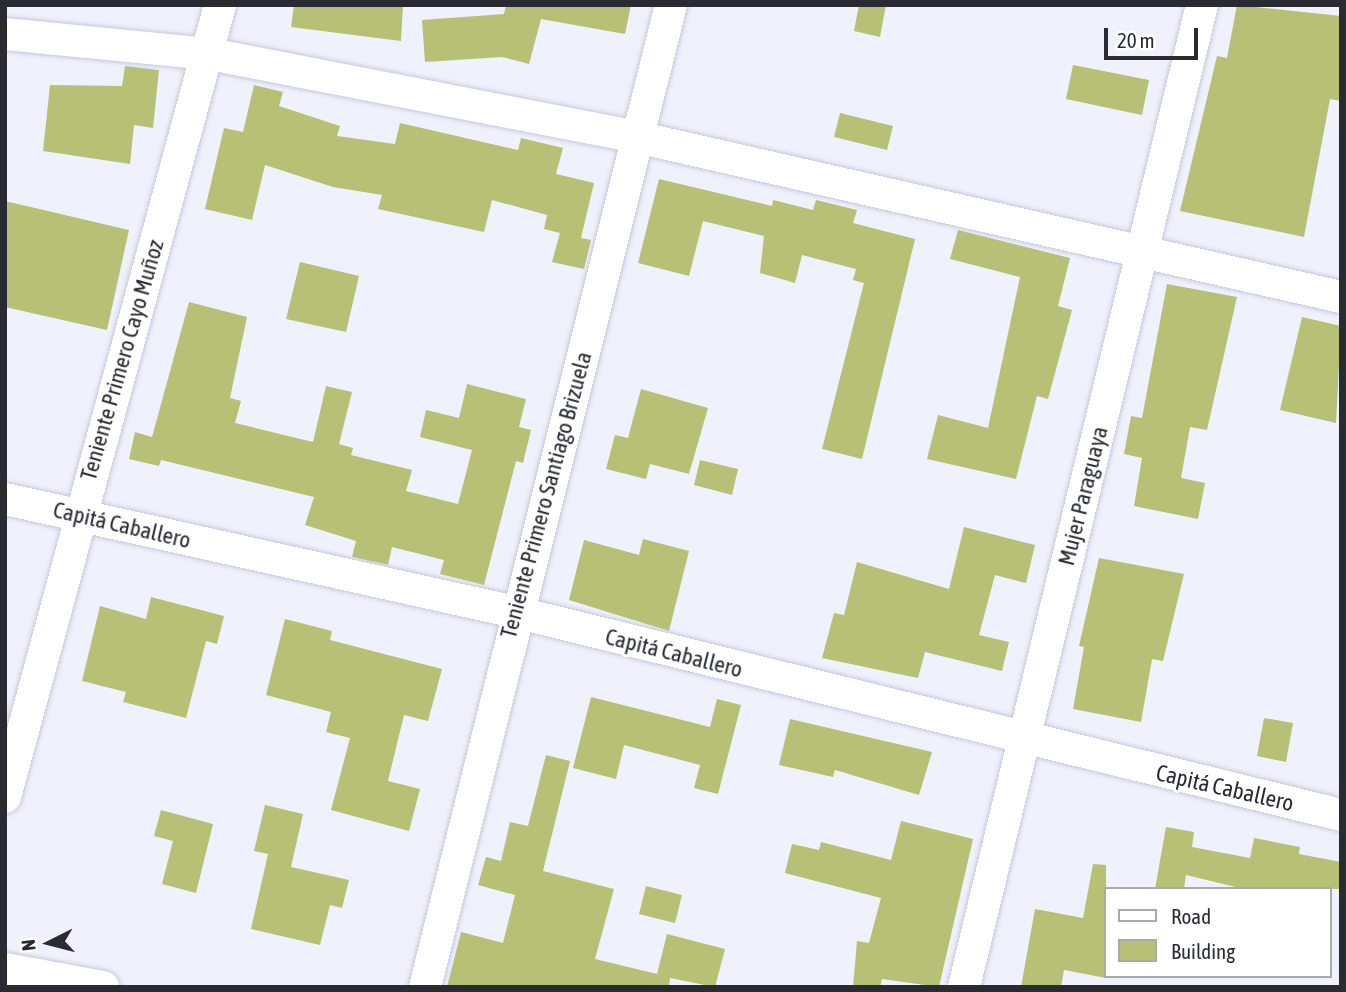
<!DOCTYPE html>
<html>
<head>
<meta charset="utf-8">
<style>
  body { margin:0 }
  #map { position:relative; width:1346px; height:992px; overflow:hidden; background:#eff1fd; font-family:"Asap Condensed",sans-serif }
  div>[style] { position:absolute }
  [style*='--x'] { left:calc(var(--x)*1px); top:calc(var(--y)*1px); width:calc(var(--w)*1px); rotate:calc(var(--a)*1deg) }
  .building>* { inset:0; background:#b7c075 }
  .roads { filter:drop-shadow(0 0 2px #c6c9db) drop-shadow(0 0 2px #c6c9db) }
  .street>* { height:32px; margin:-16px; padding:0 16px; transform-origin:16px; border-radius:16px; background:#fff }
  span { translate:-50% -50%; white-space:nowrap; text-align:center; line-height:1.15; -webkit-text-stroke:6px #fff; paint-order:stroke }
  .street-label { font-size:23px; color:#2a2b32 }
  .frame { position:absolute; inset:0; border:7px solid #2a2b32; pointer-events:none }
  .legend { position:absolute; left:1104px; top:887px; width:228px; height:91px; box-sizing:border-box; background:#fff; border:2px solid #aaaaad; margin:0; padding:9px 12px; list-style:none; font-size:21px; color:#2a2b32 }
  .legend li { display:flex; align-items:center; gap:14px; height:35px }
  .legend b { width:35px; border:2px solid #aaaaad }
  .north { position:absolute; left:14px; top:908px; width:70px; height:70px; -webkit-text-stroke:5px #fff; paint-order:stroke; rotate:264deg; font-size:19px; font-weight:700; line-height:28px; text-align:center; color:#2a2b32 }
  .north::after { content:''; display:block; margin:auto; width:24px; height:32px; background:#2a2b32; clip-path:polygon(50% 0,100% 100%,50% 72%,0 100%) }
  .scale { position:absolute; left:1104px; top:28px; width:94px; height:32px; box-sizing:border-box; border:4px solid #2a2b32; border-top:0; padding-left:9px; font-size:21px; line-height:24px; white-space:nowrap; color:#2a2b32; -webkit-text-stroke:5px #fff; paint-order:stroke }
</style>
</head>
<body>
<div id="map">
  <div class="building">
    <i style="clip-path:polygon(294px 5px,403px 5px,401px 41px,291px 27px)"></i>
    <i style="clip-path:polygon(506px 5px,631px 5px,625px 34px,541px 19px,529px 64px,502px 57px,425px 62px,422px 20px,504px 14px)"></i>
    <i style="clip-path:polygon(859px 5px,886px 5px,880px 37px,854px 31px)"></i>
    <i style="clip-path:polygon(1237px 5px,1341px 16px,1341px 101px,1330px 99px,1304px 237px,1180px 211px,1217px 56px,1227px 58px)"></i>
    <i style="clip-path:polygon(1073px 65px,1149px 80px,1142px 115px,1066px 99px)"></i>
    <i style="clip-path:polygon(125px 66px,159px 70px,153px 128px,134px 125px,130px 164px,43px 151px,50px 85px,122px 86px)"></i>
    <i style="clip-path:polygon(254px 85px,283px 92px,279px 106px,340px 126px,337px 136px,395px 144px,400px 123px,518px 150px,521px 138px,563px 148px,556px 174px,594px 183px,581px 238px,591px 240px,584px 269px,552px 262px,560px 233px,544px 229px,547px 215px,492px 200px,484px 232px,378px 209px,382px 195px,333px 187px,265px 165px,252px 220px,205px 209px,224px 128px,243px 132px)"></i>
    <i style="clip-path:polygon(840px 113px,893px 126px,887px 150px,834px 137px)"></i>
    <i style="clip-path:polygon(659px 179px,772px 206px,773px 200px,813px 210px,816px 200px,857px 210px,853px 223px,915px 239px,862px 459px,822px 449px,864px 283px,853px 280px,856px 269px,802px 255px,795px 283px,760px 273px,764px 236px,703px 221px,689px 276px,638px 263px)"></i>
    <i style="clip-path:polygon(5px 201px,129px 230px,107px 330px,5px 307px)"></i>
    <i style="clip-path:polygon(958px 230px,1070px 258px,1058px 306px,1072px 310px,1048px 399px,1037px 396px,1016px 479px,927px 459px,938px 415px,988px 428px,1020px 277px,950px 259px)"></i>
    <i style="clip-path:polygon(300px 262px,359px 276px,346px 332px,286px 319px)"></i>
    <i style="clip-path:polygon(1167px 284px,1237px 297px,1207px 430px,1190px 427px,1181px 478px,1205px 483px,1198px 519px,1134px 506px,1142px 458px,1124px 454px,1131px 416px,1142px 418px)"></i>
    <i style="clip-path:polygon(189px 302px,247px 317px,230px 398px,241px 401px,235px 423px,313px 442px,326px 386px,352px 392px,339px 444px,353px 448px,351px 455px,412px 470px,406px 491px,458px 504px,472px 450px,420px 437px,426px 410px,459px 418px,467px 384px,526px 399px,519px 427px,531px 430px,523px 463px,516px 461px,484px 585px,440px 574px,444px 560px,392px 547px,388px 565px,352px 557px,356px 541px,305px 525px,314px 497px,161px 460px,159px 466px,129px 459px,135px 432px,152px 437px)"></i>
    <i style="clip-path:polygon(1302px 317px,1341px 326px,1336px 423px,1280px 410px)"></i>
    <i style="clip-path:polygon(641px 389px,708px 408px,689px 474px,650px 464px,646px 479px,606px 469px,615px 435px,628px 438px)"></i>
    <i style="clip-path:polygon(700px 460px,738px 469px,732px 495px,694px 485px)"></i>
    <i style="clip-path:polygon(964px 527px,1035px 545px,1026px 583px,995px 575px,979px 635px,1009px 642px,1002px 671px,925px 652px,918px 678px,822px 658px,834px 613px,844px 615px,857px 562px,949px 589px)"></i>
    <i style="clip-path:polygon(643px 539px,689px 551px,669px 631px,569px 600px,584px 540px,639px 555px)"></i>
    <i style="clip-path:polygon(1099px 558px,1184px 574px,1163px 661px,1152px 659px,1141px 722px,1073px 709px,1084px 647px,1079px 646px)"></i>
    <i style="clip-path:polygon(151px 597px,224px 616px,217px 644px,206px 641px,186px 718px,123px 702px,126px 692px,82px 681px,100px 606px,146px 619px)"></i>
    <i style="clip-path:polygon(285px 619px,332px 631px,330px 640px,442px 669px,428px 721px,404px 715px,388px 781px,420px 789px,409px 831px,331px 810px,350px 738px,326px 732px,331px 712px,266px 695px)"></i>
    <i style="clip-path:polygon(591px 697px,710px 727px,717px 699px,741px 705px,718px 794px,694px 788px,700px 765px,624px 745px,616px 779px,573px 768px)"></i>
    <i style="clip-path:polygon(1264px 718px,1293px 723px,1286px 762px,1257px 756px)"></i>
    <i style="clip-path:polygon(790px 719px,932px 752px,919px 795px,835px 770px,833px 777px,779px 765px)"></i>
    <i style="clip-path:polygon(546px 755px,570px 761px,543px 871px,614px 889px,595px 959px,657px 974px,667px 934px,725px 949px,715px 987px,670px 978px,669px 987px,447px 987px,461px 932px,503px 943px,515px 895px,478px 885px,486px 857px,501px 861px,510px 822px,528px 826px)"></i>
    <i style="clip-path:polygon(265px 805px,303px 814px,291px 867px,349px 880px,342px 908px,330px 905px,320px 945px,251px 929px,268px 854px,254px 851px)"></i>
    <i style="clip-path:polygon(161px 810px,213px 824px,196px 893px,162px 884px,173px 841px,154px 836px)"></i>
    <i style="clip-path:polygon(901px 821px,973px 839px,939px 987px,882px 979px,880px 987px,853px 987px,857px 941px,869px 943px,881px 898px,785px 873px,792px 844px,819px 850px,821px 842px,891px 860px)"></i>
    <i style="clip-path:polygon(1166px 827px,1194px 832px,1192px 847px,1250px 858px,1254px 838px,1300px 847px,1299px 854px,1341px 862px,1341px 889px,1244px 889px,1186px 875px,1184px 889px,1155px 889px)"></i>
    <i style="clip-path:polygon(1093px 864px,1106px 865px,1106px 978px,1064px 970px,1061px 987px,1021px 987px,1035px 909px,1083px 918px)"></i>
    <i style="clip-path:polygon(646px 886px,682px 895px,675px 923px,639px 914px)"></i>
  </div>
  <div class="roads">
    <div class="street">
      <i style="--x:5;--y:34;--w:206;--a:5.6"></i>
      <i style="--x:210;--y:54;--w:439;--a:11"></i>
      <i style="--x:641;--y:138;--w:718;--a:12.8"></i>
      <i style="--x:5;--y:499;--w:522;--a:12.49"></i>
      <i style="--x:515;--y:612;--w:851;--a:13.81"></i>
      <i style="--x:5;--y:797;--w:821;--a:-74.81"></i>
      <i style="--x:5;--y:969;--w:100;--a:10.4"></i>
      <i style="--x:425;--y:987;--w:1012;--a:-75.94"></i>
      <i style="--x:964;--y:987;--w:1010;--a:-76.38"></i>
    </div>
  </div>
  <div class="street-label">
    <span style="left:122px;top:360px;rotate:-74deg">Teniente Primero Cayo Muñoz</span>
    <span style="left:546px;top:495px;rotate:-75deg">Teniente Primero Santiago Brizuela</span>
    <span style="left:1083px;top:496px;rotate:-76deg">Mujer Paraguaya</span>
    <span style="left:122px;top:525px;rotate:13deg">Capitá Caballero</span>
    <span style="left:674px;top:653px;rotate:14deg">Capitá Caballero</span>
    <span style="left:1225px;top:788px;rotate:13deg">Capitá Caballero</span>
  </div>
  <div class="frame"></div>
  <ul class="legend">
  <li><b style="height:9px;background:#fff"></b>Road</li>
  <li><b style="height:19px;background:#b7c075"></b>Building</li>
  </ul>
  <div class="north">N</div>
  <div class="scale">20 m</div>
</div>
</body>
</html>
